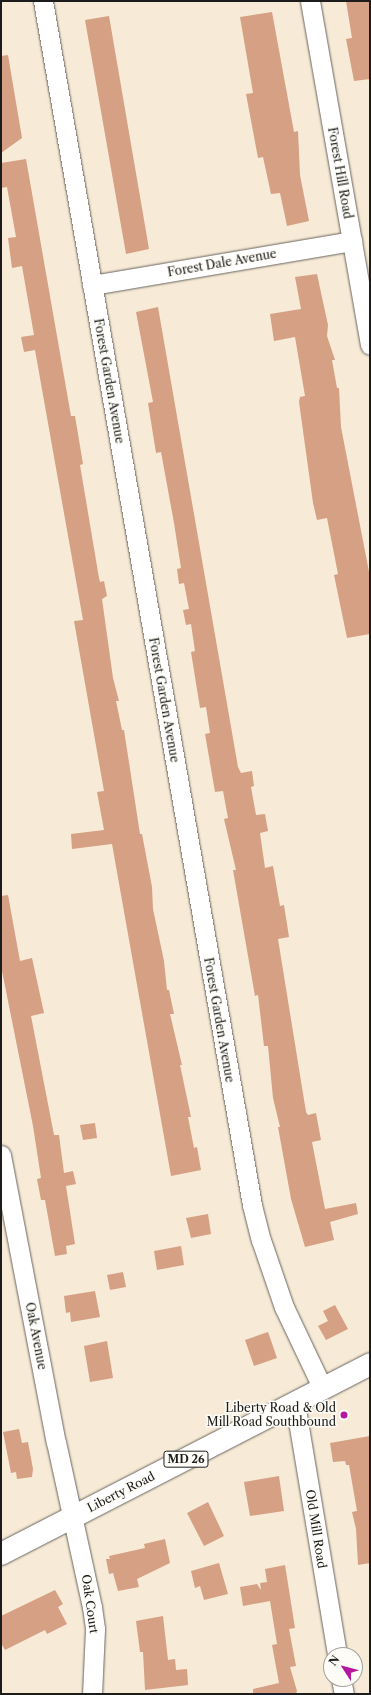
<!DOCTYPE html>
<html>
<head>
<meta charset="utf-8">
<style>
  body { margin:0 }
  #map { position:relative; width:371px; height:1695px; overflow:hidden; background:#f7ead7; font-family:"Libre Caslon Text",serif }
  div>[style] { position:absolute }
  [style*='--x'] { left:calc(var(--x)*1px); top:calc(var(--y)*1px); width:calc(var(--w)*1px); rotate:calc(var(--a)*1deg) }
  .building>* { inset:0; background:#d5a083 }
  .roads { filter:drop-shadow(0 0 1px #69645d) drop-shadow(0 0 1px #69645d) }
  .street>* { height:19px; margin:-9.5px; padding:0 9.5px; transform-origin:9.5px; border-radius:9.5px; background:#fff }
  .primary>* { height:22px; margin:-11px; padding:0 11px; transform-origin:11px; border-radius:11px; background:#fff }
  .dots>* { width:11px; height:11px; translate:-50% -50%; box-sizing:border-box; border:2px solid #fdfcf7; border-radius:50% }
  span { translate:-50% -50%; white-space:nowrap; text-align:center; line-height:1.15; -webkit-text-stroke:3px #fdfcf7; paint-order:stroke }
  .shield-label span { padding:1px 3px; background:#fdfcf7; border:1px solid; border-radius:3px; -webkit-text-stroke-width:0 }
  .shield-label { font-size:11px; color:#1c1c1c; font-weight:700 }
  .street-label { font-size:12px; color:#1c1c1c }
  .poi-label { font-size:12px; color:#1c1c1c }
  .right { translate:-100% -50%; text-align:right }
  .frame { position:absolute; inset:0; border:2px solid #1c1c1c; pointer-events:none }
  .north { position:absolute; left:323px; top:1647px; width:40px; height:40px; box-sizing:border-box; background:#fdfcf7; border:1px solid #a3a29f; border-radius:50%; rotate:306deg; font-size:11px; font-weight:700; line-height:16px; text-align:center; color:#1c1c1c }
  .north::after { content:''; display:block; margin:auto; width:14px; height:18px; background:#b5179e; clip-path:polygon(50% 0,100% 100%,50% 72%,0 100%) }
</style>
</head>
<body>
<div id="map">
  <div class="building">
    <i style="clip-path:polygon(346px 1px,370px 1px,370px 79px,354px 81px,346px 39px,352px 38px)"></i>
    <i style="clip-path:polygon(272px 12px,294px 132px,298px 131px,300px 175px,309px 221px,287px 226px,280px 193px,271px 194px,263px 157px,258px 158px,246px 94px,253px 93px,240px 17px)"></i>
    <i style="clip-path:polygon(109px 16px,149px 249px,126px 254px,85px 20px)"></i>
    <i style="clip-path:polygon(8px 55px,22px 138px,1px 153px,1px 56px)"></i>
    <i style="clip-path:polygon(26px 159px,71px 416px,75px 416px,83px 464px,80px 465px,99px 578px,100px 582px,104px 581px,107px 596px,102px 599px,113px 678px,119px 701px,116px 701px,122px 730px,124px 730px,140px 834px,142px 834px,152px 887px,153px 909px,164px 961px,167px 990px,169px 990px,174px 1014px,170px 1014px,182px 1065px,180px 1065px,191px 1117px,188px 1117px,194px 1148px,197px 1147px,201px 1170px,171px 1176px,112px 844px,72px 849px,71px 834px,104px 830px,97px 792px,104px 791px,74px 621px,83px 620px,35px 350px,24px 352px,21px 337px,34px 335px,22px 266px,12px 268px,8px 238px,16px 237px,7px 187px,1px 188px,1px 163px)"></i>
    <i style="clip-path:polygon(317px 274px,328px 325px,327px 336px,335px 360px,332px 360px,337px 388px,339px 388px,341px 427px,370px 577px,370px 634px,347px 638px,334px 575px,338px 574px,327px 518px,317px 520px,313px 503px,299px 402px,300px 397px,305px 396px,295px 337px,274px 341px,270px 314px,301px 309px,295px 277px)"></i>
    <i style="clip-path:polygon(158px 307px,238px 767px,241px 773px,252px 771px,254px 786px,251px 787px,256px 815px,265px 814px,268px 831px,260px 833px,265px 868px,273px 866px,280px 906px,284px 905px,289px 937px,278px 939px,306px 1112px,308px 1115px,316px 1113px,321px 1140px,312px 1142px,325px 1209px,356px 1203px,358px 1214px,330px 1222px,334px 1240px,305px 1247px,291px 1199px,278px 1127px,280px 1127px,273px 1098px,268px 1046px,264px 1046px,258px 995px,255px 996px,233px 870px,236px 870px,224px 819px,228px 818px,223px 791px,215px 792px,205px 734px,210px 733px,206px 707px,200px 708px,191px 652px,195px 651px,191px 624px,186px 625px,183px 610px,189px 609px,184px 583px,179px 584px,177px 569px,181px 568px,174px 523px,161px 452px,156px 453px,148px 403px,153px 402px,136px 312px)"></i>
    <i style="clip-path:polygon(8px 895px,20px 961px,32px 958px,44px 1013px,31px 1016px,54px 1135px,59px 1135px,64px 1173px,73px 1171px,76px 1184px,66px 1186px,75px 1244px,66px 1246px,67px 1254px,55px 1256px,45px 1200px,41px 1200px,37px 1179px,41px 1178px,33px 1126px,1px 966px,1px 896px)"></i>
    <i style="clip-path:polygon(95px 1123px,97px 1138px,83px 1140px,80px 1125px)"></i>
    <i style="clip-path:polygon(208px 1214px,211px 1234px,191px 1238px,186px 1218px)"></i>
    <i style="clip-path:polygon(181px 1246px,184px 1265px,157px 1270px,154px 1251px)"></i>
    <i style="clip-path:polygon(123px 1272px,126px 1287px,110px 1290px,107px 1275px)"></i>
    <i style="clip-path:polygon(95px 1291px,100px 1317px,71px 1322px,70px 1312px,66px 1313px,64px 1296px)"></i>
    <i style="clip-path:polygon(335px 1305px,348px 1329px,326px 1340px,318px 1326px,328px 1321px,323px 1311px)"></i>
    <i style="clip-path:polygon(268px 1332px,277px 1358px,254px 1366px,245px 1340px)"></i>
    <i style="clip-path:polygon(107px 1341px,113px 1378px,90px 1382px,84px 1346px)"></i>
    <i style="clip-path:polygon(19px 1429px,22px 1443px,28px 1442px,33px 1469px,32px 1477px,17px 1479px,16px 1472px,11px 1473px,3px 1432px)"></i>
    <i style="clip-path:polygon(370px 1436px,370px 1563px,358px 1565px,356px 1529px,352px 1512px,357px 1511px,349px 1465px,346px 1465px,345px 1461px,333px 1462px,330px 1443px)"></i>
    <i style="clip-path:polygon(279px 1476px,284px 1511px,250px 1516px,244px 1482px)"></i>
    <i style="clip-path:polygon(208px 1502px,224px 1536px,204px 1546px,187px 1513px)"></i>
    <i style="clip-path:polygon(165px 1539px,170px 1563px,137px 1579px,139px 1587px,118px 1591px,113px 1573px,109px 1574px,106px 1559px,110px 1559px,109px 1556px,145px 1548px,144px 1544px)"></i>
    <i style="clip-path:polygon(219px 1563px,228px 1594px,204px 1600px,200px 1586px,195px 1588px,191px 1571px)"></i>
    <i style="clip-path:polygon(285px 1565px,295px 1628px,289px 1629px,296px 1666px,290px 1667px,297px 1691px,296px 1694px,253px 1694px,253px 1689px,279px 1683px,272px 1645px,277px 1644px,270px 1601px,243px 1606px,240px 1587px,257px 1584px,261px 1590px,260px 1583px,267px 1582px,265px 1569px)"></i>
    <i style="clip-path:polygon(55px 1590px,63px 1604px,58px 1607px,67px 1624px,47px 1634px,45px 1630px,5px 1650px,1px 1643px,1px 1616px)"></i>
    <i style="clip-path:polygon(163px 1616px,168px 1660px,175px 1659px,176px 1670px,187px 1669px,188px 1685px,145px 1690px,143px 1652px,140px 1652px,136px 1621px)"></i>
  </div>
  <div class="roads">
    <div class="street">
      <i style="--x:43;--y:1;--w:1222;--a:80.15"></i>
      <i style="--x:252;--y:1205;--w:36;--a:76"></i>
      <i style="--x:261;--y:1240;--w:71;--a:71.1"></i>
      <i style="--x:284;--y:1307;--w:91;--a:64.6"></i>
      <i style="--x:310;--y:1;--w:349;--a:80.1"></i>
      <i style="--x:92;--y:285;--w:264;--a:-9.6"></i>
      <i style="--x:1;--y:1155;--w:292;--a:79.2"></i>
      <i style="--x:56;--y:1442;--w:169;--a:77.7"></i>
      <i style="--x:92;--y:1607;--w:22;--a:82"></i>
      <i style="--x:95;--y:1629;--w:65;--a:92.6"></i>
      <i style="--x:295;--y:1403;--w:255;--a:80.5"></i>
      <i style="--x:341;--y:1679;--w:15;--a:79"></i>
    </div>
    <div class="primary">
      <i style="--x:1;--y:1554;--w:415;--a:-27.2"></i>
    </div>
  </div>
  <div class="dots">
    <i style="left:344px;top:1415px;background:#b5179e"></i>
  </div>
  <div class="shield-label">
    <span style="left:186px;top:1459px">MD 26</span>
  </div>
  <div class="street-label">
    <span style="left:340px;top:173px;rotate:80deg">Forest Hill Road</span>
    <span style="left:222px;top:263px;rotate:-10deg">Forest Dale Avenue</span>
    <span style="left:109px;top:381px;rotate:80deg">Forest Garden Avenue</span>
    <span style="left:164px;top:700px;rotate:80deg">Forest Garden Avenue</span>
    <span style="left:219px;top:1020px;rotate:80deg">Forest Garden Avenue</span>
    <span style="left:36px;top:1336px;rotate:79deg">Oak Avenue</span>
    <span style="left:121px;top:1492px;rotate:-27deg">Liberty Road</span>
    <span style="left:316px;top:1529px;rotate:81deg">Old Mill Road</span>
    <span style="left:90px;top:1604px;rotate:82deg">Oak Court</span>
  </div>
  <div class="poi-label">
    <span class="right" style="left:336px;top:1415px">Liberty Road &amp; Old<br>Mill Road Southbound</span>
  </div>
  <div class="frame"></div>
  <div class="north">N</div>
</div>
</body>
</html>
